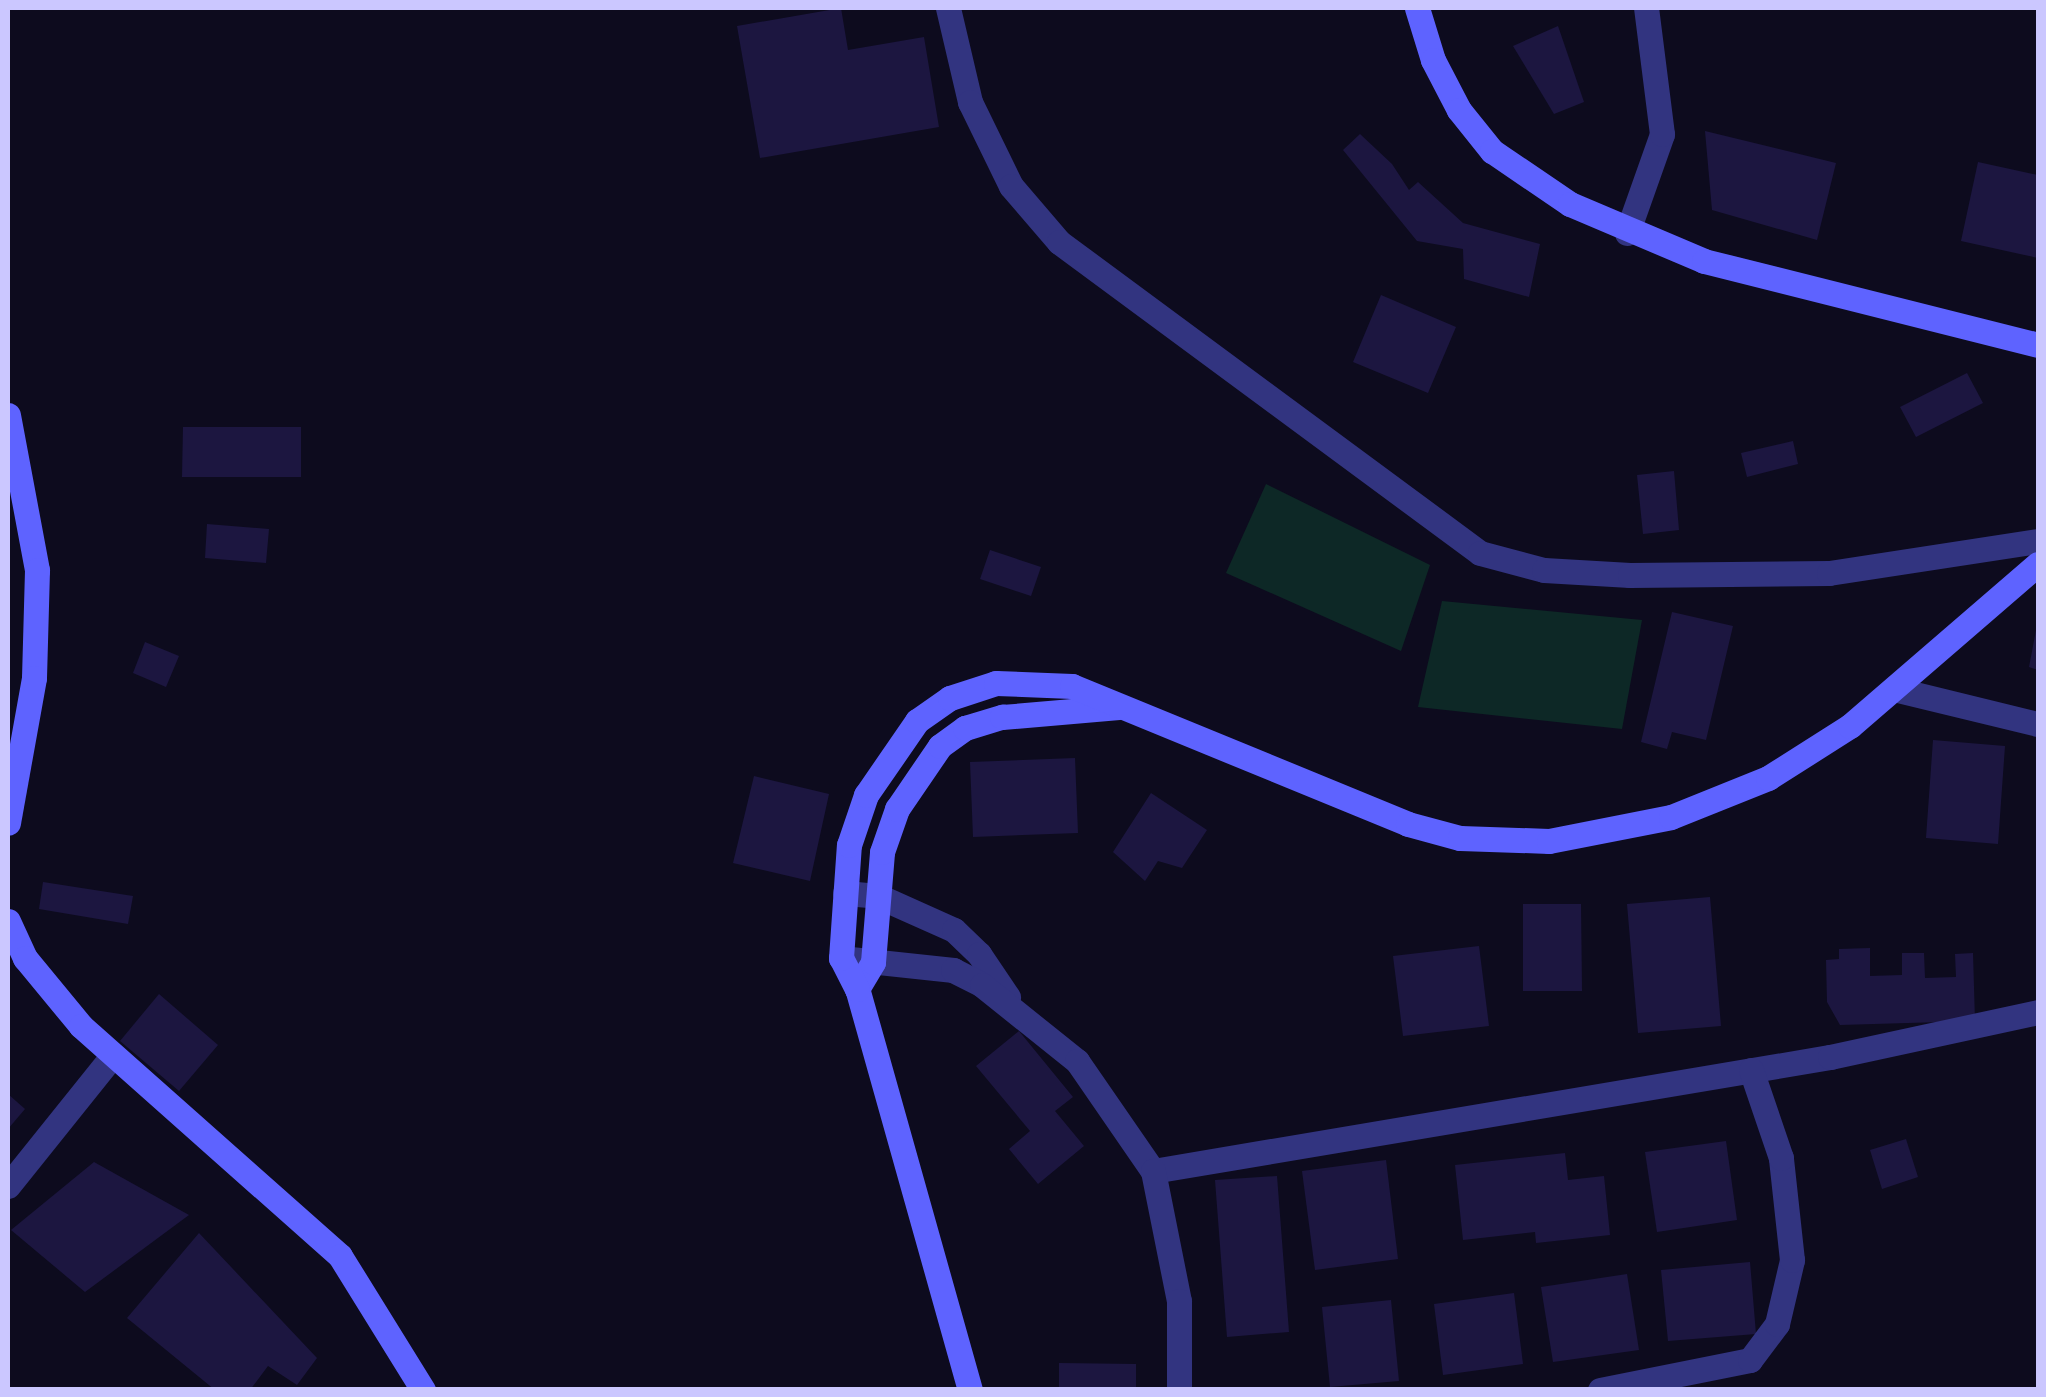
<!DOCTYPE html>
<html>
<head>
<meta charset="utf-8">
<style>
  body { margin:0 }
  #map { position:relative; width:2046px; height:1397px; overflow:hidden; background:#0d0b1e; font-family:"Nunito Sans",sans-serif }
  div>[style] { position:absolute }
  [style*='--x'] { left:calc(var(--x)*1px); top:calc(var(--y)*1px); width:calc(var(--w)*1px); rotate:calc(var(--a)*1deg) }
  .green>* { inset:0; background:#0d2826 }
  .building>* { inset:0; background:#1c1640 }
  .street>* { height:25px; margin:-12.5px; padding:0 12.5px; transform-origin:12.5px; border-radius:12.5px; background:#323480 }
  .secondary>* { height:25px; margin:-12.5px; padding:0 12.5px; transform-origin:12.5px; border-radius:12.5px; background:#5e63ff }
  span { translate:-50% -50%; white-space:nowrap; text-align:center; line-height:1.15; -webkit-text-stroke:8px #0d0b1e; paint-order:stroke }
  .frame { position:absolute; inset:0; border:10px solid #cbc7ff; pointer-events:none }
</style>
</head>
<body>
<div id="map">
  <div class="green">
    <i style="clip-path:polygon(1266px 484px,1430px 565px,1401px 651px,1226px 573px)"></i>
    <i style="clip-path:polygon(1442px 601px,1642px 620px,1622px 729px,1418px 707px)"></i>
  </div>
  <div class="building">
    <i style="clip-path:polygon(841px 8px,848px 50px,924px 37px,939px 127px,760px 158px,737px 26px)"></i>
    <i style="clip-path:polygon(1558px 26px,1584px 102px,1554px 114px,1513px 46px)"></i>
    <i style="clip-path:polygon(1705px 131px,1836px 163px,1817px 240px,1712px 210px)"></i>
    <i style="clip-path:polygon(1360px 134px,1392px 164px,1409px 190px,1418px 182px,1463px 223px,1540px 244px,1529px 297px,1464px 279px,1463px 249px,1417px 241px,1343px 150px)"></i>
    <i style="clip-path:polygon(1978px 162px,2038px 175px,2038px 258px,1961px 241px)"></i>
    <i style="clip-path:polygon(1381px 295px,1456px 327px,1428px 393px,1353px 362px)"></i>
    <i style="clip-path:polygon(1967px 373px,1983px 403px,1916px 437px,1900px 407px)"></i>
    <i style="clip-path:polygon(183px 427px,301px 427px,301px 477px,182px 477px)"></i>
    <i style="clip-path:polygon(1793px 441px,1798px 464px,1747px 477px,1741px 453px)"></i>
    <i style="clip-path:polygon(1674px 471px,1679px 530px,1643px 534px,1637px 475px)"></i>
    <i style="clip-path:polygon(207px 524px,269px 529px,266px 563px,205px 558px)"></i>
    <i style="clip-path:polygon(990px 550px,1041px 567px,1031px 596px,980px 579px)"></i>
    <i style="clip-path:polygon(1672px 612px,1733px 626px,1706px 740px,1672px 732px,1667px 749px,1641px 742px)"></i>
    <i style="clip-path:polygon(2037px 625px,2038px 625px,2038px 670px,2029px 667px)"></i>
    <i style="clip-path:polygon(145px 642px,179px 656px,166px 687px,133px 673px)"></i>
    <i style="clip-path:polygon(1933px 740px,2005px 746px,1998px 844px,1926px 838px)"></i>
    <i style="clip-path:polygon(1075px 758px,1078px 833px,973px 837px,970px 762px)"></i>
    <i style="clip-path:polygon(754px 776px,829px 794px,810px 881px,733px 863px)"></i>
    <i style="clip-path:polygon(1151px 793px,1207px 830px,1182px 868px,1158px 861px,1145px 881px,1113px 852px)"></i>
    <i style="clip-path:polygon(43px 882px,133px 896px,128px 924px,39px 909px)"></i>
    <i style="clip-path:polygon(1710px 897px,1721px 1026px,1638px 1033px,1627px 904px)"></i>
    <i style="clip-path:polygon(1523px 904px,1581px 904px,1582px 991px,1523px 991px)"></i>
    <i style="clip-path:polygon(1479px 946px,1489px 1026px,1403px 1036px,1393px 956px)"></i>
    <i style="clip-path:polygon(1870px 948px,1870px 976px,1902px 975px,1902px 953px,1924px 953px,1925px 978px,1956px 977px,1955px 954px,1973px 953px,1975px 1021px,1840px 1025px,1827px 1002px,1826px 960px,1839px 959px,1839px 949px)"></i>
    <i style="clip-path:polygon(159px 994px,218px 1045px,179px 1091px,120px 1041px)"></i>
    <i style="clip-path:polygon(1019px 1031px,1073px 1097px,1055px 1111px,1084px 1146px,1038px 1184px,1009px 1149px,1030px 1131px,976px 1066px)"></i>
    <i style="clip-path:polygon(8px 1094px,25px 1109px,8px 1129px)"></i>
    <i style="clip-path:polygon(1906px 1139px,1918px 1177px,1882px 1189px,1870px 1150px)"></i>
    <i style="clip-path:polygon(1726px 1141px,1737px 1220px,1657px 1232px,1645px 1152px)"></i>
    <i style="clip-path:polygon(1565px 1153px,1568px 1180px,1604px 1176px,1610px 1235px,1536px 1243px,1535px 1232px,1463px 1240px,1455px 1165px)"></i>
    <i style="clip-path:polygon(1386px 1160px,1398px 1259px,1315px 1270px,1302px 1171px)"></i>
    <i style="clip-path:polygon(94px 1162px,189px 1215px,85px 1292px,11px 1230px)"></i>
    <i style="clip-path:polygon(1277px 1176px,1289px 1332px,1227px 1337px,1215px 1180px)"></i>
    <i style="clip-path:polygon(199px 1233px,317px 1358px,297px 1385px,268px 1366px,250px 1390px,215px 1390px,127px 1318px)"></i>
    <i style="clip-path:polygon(1750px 1262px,1756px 1334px,1668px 1341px,1661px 1270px)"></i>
    <i style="clip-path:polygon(1627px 1274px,1639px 1350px,1553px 1362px,1541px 1287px)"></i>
    <i style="clip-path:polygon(1514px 1293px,1523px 1364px,1443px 1375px,1434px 1304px)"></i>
    <i style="clip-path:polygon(1391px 1300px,1399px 1381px,1330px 1387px,1322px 1307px)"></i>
    <i style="clip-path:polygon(1059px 1363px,1136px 1364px,1136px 1390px,1059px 1390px)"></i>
  </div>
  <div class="street">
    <i style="--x:948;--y:8;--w:97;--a:76.8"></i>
    <i style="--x:970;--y:102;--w:93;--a:64"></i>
    <i style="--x:1011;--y:186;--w:74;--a:49.4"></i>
    <i style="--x:1059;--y:242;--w:523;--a:36.45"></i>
    <i style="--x:1480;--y:553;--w:66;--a:14.9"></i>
    <i style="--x:1544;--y:570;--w:86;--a:3.3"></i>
    <i style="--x:1630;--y:575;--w:199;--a:-0.6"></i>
    <i style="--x:1829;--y:573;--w:211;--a:-8.7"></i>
    <i style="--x:1627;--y:233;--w:105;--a:-70.5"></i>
    <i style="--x:1662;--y:134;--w:127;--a:-97.2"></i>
    <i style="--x:1894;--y:689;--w:148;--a:13.7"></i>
    <i style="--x:845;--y:893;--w:33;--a:5"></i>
    <i style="--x:878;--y:896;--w:83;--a:24.1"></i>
    <i style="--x:954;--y:930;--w:35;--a:44"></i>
    <i style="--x:979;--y:954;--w:52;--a:56"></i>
    <i style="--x:841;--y:958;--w:113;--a:6.1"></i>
    <i style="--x:953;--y:970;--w:33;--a:27"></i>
    <i style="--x:982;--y:985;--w:122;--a:38.7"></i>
    <i style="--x:1077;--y:1061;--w:134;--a:55.4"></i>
    <i style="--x:1153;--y:1171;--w:687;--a:-9.56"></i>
    <i style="--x:1830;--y:1057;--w:213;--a:-12.2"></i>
    <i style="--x:1153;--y:1171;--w:133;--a:78.7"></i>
    <i style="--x:1179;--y:1301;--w:89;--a:90"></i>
    <i style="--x:8;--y:1186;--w:166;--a:-51.3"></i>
    <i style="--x:1600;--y:1390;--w:153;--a:-11.3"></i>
    <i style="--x:1750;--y:1360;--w:45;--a:-53.1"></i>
    <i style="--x:1777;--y:1324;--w:66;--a:-76.8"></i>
    <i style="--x:1792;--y:1260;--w:103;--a:-96.2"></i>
    <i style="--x:1781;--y:1158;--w:93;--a:-108.8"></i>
  </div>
  <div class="secondary">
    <i style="--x:1417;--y:8;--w:54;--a:72.9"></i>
    <i style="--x:1433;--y:60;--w:56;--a:62.5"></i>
    <i style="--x:1459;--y:110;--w:53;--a:51.2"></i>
    <i style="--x:1492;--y:151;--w:94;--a:34.2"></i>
    <i style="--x:1570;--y:204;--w:146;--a:23"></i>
    <i style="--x:1704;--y:261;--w:344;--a:14.1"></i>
    <i style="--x:8;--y:415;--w:158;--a:79.4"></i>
    <i style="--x:37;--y:570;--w:108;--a:91.6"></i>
    <i style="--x:34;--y:678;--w:147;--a:100.2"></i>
    <i style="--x:8;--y:921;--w:41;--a:65.3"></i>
    <i style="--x:25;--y:958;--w:88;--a:50.5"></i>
    <i style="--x:81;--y:1026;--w:346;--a:41.6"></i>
    <i style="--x:340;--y:1256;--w:158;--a:58.2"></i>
    <i style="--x:857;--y:989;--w:31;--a:-59"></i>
    <i style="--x:873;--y:962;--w:110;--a:-85.3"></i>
    <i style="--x:882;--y:852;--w:46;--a:-70.8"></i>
    <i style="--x:897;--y:809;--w:76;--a:-55.7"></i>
    <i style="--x:940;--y:746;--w:31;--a:-36"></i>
    <i style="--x:965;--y:728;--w:39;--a:-17"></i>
    <i style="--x:1002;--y:717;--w:117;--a:-4.9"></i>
    <i style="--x:970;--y:1390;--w:417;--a:-105.7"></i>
    <i style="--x:857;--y:989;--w:35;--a:-117"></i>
    <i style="--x:841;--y:958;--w:113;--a:-86"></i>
    <i style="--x:849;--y:845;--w:53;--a:-71.2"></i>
    <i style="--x:866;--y:795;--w:90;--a:-55.4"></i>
    <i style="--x:917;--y:721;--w:40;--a:-34.9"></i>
    <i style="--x:950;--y:698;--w:48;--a:-18.1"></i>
    <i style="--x:996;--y:683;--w:76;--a:2.3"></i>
    <i style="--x:1072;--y:686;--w:363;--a:22.3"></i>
    <i style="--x:1408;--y:824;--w:54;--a:15.1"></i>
    <i style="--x:1460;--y:838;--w:89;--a:1.9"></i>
    <i style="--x:1549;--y:841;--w:124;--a:-11.1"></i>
    <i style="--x:1671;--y:817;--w:105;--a:-21.9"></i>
    <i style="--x:1768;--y:778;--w:97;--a:-32.4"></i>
    <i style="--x:1850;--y:726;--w:248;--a:-40.8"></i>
  </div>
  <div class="frame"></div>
</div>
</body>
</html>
